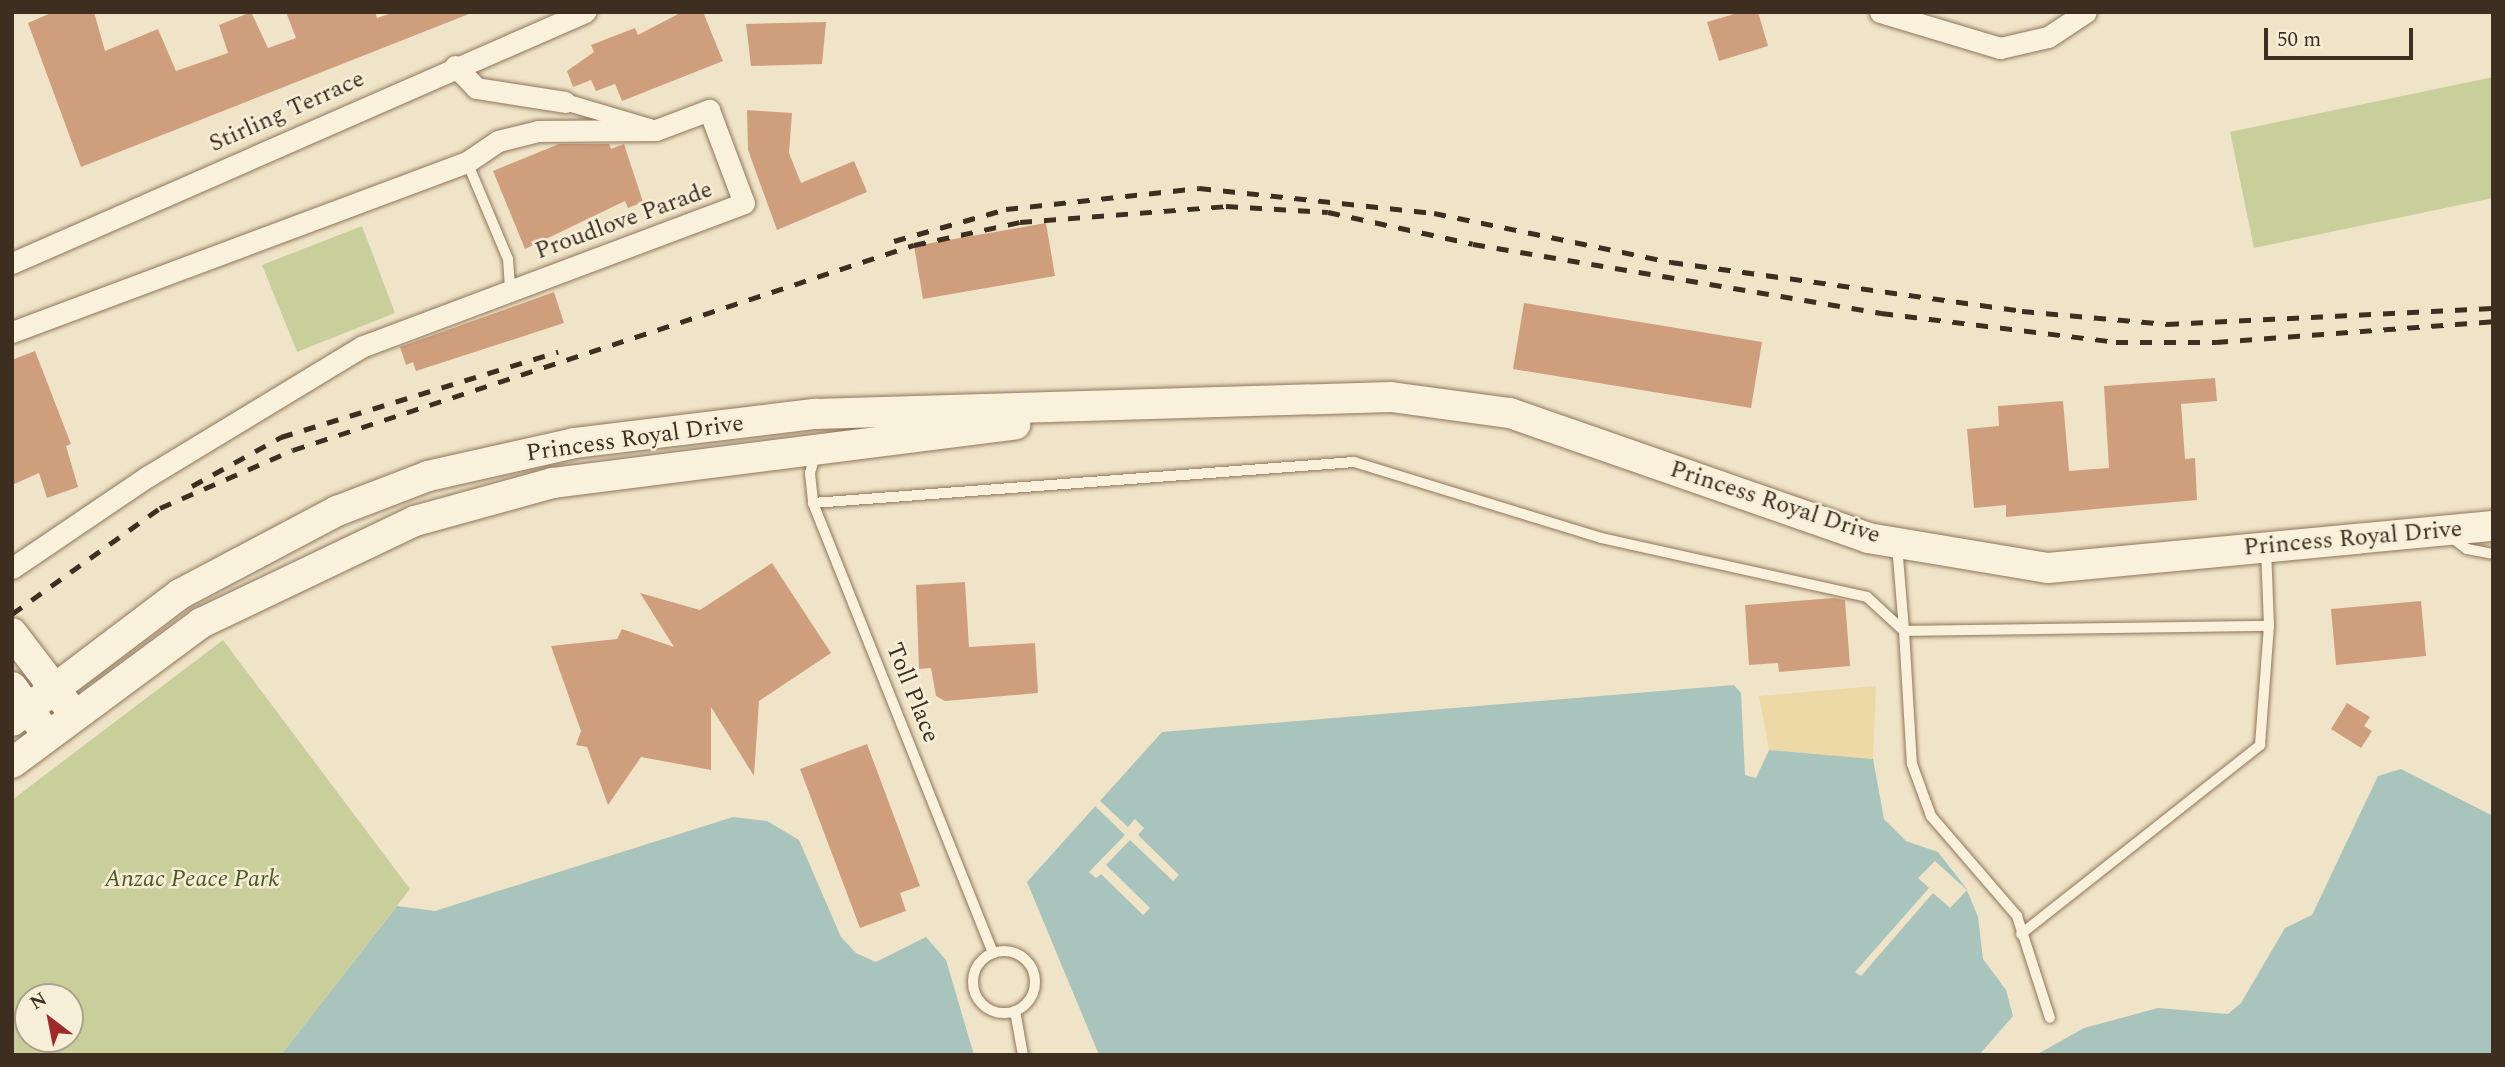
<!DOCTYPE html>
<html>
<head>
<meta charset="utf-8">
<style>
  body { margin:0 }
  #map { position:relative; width:2505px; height:1067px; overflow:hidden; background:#f0e4c8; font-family:Spectral,serif }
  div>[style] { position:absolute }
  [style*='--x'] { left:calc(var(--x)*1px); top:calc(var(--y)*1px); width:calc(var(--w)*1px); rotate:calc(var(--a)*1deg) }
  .green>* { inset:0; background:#c9cf9b }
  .sand>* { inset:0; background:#ecd9a5 }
  .water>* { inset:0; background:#a9c4bc }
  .pier>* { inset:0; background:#f0e4c8 }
  .building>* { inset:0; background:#cf9f7d }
  .roads { filter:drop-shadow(0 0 2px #8d765c) drop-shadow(0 0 2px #8d765c) }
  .service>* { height:10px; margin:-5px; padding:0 5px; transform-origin:5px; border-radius:5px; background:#faf1dc }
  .service>.ring { margin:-5px; padding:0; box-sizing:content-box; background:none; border:10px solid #faf1dc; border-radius:50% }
  .pedestrian>* { height:16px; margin:-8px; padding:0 8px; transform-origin:8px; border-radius:8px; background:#faf1dc }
  .minor>* { height:21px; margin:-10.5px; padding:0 10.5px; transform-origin:10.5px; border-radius:10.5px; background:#faf1dc }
  .secondary>* { height:30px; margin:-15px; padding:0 15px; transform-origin:15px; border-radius:15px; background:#faf1dc }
  .rail>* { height:5px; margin-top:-2.5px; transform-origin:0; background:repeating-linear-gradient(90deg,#3d2e20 0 12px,transparent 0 24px) }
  span { translate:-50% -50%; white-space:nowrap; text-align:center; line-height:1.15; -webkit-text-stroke:5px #f7eed8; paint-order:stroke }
  .street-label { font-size:24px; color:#3d2e20 }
  .park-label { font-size:24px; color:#4d5a26; font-style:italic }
  .frame { position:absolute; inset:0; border:14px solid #3d2e20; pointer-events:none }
  .north { position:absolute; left:14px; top:983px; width:70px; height:70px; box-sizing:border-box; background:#f7eed8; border:2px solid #ada18e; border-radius:50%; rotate:328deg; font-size:19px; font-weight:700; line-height:28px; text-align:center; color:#3d2e20 }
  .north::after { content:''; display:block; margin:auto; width:24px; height:32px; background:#9e2a2b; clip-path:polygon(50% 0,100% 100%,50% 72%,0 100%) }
  .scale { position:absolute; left:2264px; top:28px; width:149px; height:32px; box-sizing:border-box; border:4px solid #3d2e20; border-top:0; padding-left:9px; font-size:21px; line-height:24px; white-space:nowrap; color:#3d2e20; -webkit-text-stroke:5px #f7eed8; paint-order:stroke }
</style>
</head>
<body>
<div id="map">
  <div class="green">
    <i style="clip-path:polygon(2493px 77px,2493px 198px,2254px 248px,2230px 132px)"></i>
    <i style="clip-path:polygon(362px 226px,395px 313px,297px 352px,262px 265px)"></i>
    <i style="clip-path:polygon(evenodd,223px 640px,410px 889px,281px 1055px,12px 1055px,12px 800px,223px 640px,28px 997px,70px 997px,70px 1039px,28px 1039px,28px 997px)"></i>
  </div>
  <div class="sand">
    <i style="clip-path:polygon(1876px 686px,1873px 759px,1769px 750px,1759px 696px)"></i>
  </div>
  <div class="water">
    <i style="clip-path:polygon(1734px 685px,1741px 693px,1745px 775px,1756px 778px,1769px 750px,1873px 759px,1884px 819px,1906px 841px,1938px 852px,1966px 888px,1978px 917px,1983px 959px,2006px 990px,2013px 1016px,1979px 1055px,1099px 1055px,1027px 882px,1162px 732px)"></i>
    <i style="clip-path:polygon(2401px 769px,2493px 816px,2493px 1055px,2036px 1055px,2084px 1028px,2158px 1008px,2228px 1014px,2241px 1003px,2285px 928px,2312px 915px,2378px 776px)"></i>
    <i style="clip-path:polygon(733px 817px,767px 821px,799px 840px,841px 937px,856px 953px,876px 962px,926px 937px,946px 960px,974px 1055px,281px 1055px,397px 906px,435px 911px)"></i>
  </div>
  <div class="pier">
    <i style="clip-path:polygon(1098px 799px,1128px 827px,1135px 819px,1144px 828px,1138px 835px,1179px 875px,1173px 881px,1130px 840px,1106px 865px,1150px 908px,1143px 915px,1101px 874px,1096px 878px,1089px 872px,1125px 835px,1093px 804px)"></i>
    <i style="clip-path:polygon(1935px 861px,1967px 890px,1950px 908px,1933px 893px,1861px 976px,1855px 972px,1929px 888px,1918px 878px)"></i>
  </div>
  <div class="building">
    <i style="clip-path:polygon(53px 12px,94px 12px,105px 51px,158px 29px,176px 71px,228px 53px,219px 25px,251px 12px,268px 48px,296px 38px,286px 12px,375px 12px,377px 18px,394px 12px,474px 12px,81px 167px,28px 23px)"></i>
    <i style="clip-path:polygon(682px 12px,703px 12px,723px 61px,622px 101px,615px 84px,596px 91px,591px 80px,573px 87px,567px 71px,594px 52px,591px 45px,635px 28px,638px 35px)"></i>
    <i style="clip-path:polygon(1741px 12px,1758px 12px,1768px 46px,1719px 61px,1707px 22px)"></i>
    <i style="clip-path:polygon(826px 22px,822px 64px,751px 66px,746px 24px)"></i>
    <i style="clip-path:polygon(747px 110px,792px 113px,789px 153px,801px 183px,854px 161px,867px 192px,777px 230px,748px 150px)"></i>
    <i style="clip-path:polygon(559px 144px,609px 144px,611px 149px,624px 144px,643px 202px,628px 208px,625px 201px,525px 249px,493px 171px)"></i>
    <i style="clip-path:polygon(1046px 223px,1055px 276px,923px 299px,914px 246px)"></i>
    <i style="clip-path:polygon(554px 292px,564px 323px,416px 371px,413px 362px,406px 365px,400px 347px)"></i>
    <i style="clip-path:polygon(1524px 303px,1762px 342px,1751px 408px,1513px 369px)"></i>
    <i style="clip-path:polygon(35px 351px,71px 444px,66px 446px,78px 487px,47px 498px,39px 473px,12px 485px,12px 360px)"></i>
    <i style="clip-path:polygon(2215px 378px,2217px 401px,2181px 404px,2185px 459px,2195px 458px,2197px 500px,2006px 517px,2006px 505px,1974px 508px,1967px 429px,1999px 426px,1998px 406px,2063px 401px,2069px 471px,2109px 468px,2104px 386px)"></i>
    <i style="clip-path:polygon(772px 563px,831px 653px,759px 701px,754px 776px,711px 707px,711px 770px,641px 757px,608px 805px,587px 747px,576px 745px,581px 731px,551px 646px,617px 639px,622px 629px,674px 647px,640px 593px,700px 610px)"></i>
    <i style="clip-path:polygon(965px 582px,969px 647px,1035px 643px,1038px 693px,945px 701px,936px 696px,931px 668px,919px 669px,916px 585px)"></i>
    <i style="clip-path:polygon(1833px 598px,1845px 600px,1850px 666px,1779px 672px,1778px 663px,1749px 665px,1745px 605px)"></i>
    <i style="clip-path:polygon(2421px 601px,2426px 656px,2336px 665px,2331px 609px)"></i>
    <i style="clip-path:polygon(2347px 703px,2370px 717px,2364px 726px,2372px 731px,2361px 748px,2331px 729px)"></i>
    <i style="clip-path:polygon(867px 744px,920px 886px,900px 893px,906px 911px,860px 928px,800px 769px)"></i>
  </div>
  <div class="roads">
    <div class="service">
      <i style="--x:467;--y:162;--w:105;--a:67.1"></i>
      <i style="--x:508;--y:259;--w:31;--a:86"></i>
      <i style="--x:816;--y:452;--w:22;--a:106"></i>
      <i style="--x:810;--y:473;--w:30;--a:84"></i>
      <i style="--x:813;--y:503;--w:485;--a:68.2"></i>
      <i style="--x:813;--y:503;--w:543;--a:-4.33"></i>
      <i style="--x:1354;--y:462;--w:258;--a:17.1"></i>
      <i style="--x:1601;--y:538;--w:272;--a:12.5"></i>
      <i style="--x:1867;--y:597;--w:50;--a:42.6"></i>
      <i style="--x:1904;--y:631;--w:133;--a:86.6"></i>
      <i style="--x:1912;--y:764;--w:55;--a:69.9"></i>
      <i style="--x:1931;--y:816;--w:132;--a:49.3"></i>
      <i style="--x:2017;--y:916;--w:107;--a:72.1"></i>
      <i style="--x:2451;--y:537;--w:20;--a:37"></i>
      <i style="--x:2467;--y:549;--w:26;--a:11"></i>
      <i style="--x:1897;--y:545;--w:86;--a:85.3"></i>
      <i style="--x:1904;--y:631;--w:365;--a:-0.8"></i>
      <i style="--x:2021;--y:934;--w:305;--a:-38.3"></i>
      <i style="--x:2260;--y:745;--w:119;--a:-85.7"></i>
      <i style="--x:2269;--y:626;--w:77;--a:-92.2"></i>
      <i class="ring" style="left:973px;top:951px;width:52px;height:52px"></i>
      <i style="--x:1015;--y:1011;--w:45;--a:79.7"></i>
    </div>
    <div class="pedestrian">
      <i style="--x:565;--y:102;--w:89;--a:16.4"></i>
    </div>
    <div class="minor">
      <i style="--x:1880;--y:12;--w:125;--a:16.7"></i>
      <i style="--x:2000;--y:48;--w:49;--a:-12.9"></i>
      <i style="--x:2048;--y:37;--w:45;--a:-33.3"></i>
      <i style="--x:455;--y:66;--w:30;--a:46"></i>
      <i style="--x:476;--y:88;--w:90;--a:8.9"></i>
      <i style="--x:12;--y:263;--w:626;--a:-23.66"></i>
      <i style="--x:12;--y:332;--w:486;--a:-20.5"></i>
      <i style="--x:467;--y:162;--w:37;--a:-34"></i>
      <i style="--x:498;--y:141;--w:41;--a:-14"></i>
      <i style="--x:538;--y:131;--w:118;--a:-0.5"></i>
      <i style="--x:656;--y:130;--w:57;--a:-20.7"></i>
      <i style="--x:709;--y:110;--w:99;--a:69.4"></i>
      <i style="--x:744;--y:203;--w:407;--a:159.4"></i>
      <i style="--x:363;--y:346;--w:251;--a:148.8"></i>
      <i style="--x:148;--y:476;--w:164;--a:145.9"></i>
    </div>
    <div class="secondary">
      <i style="--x:12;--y:633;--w:91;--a:52.6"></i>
      <i style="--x:12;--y:687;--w:47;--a:53.6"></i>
      <i style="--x:12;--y:721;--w:211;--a:-37.1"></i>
      <i style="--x:180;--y:594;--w:178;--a:-27.9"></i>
      <i style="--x:337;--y:511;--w:97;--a:-21"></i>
      <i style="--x:428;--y:476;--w:150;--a:-12.7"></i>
      <i style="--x:574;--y:443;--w:243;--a:-6.9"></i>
      <i style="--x:815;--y:414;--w:576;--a:-1.69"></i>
      <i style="--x:1391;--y:397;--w:120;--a:7.7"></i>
      <i style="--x:1510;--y:413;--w:379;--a:19.2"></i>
      <i style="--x:1868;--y:538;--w:182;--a:9.5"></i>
      <i style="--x:2048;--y:568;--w:447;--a:-5.4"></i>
      <i style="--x:12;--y:763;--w:235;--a:-36.5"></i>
      <i style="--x:201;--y:623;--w:237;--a:-25.5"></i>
      <i style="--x:415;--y:521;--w:143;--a:-15.4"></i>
      <i style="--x:553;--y:483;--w:466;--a:-7.2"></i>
    </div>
  </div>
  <div class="rail">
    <i style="--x:894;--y:241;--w:116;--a:-15.9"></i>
    <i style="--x:1006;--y:209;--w:194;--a:-6.2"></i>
    <i style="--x:1199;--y:188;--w:236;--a:6.1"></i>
    <i style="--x:1434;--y:213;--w:242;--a:11.7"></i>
    <i style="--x:1671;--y:262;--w:354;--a:7.9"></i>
    <i style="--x:2022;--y:311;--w:146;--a:5.1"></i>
    <i style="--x:2167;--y:324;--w:326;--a:-2.8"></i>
    <i style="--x:192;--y:486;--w:102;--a:-28.8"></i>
    <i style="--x:281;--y:437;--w:290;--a:-17.1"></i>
    <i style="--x:12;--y:614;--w:182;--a:-35.6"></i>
    <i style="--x:160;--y:508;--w:145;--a:-23.6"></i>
    <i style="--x:293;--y:450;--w:654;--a:-18.27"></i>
    <i style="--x:914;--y:245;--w:108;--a:-12.2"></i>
    <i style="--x:1020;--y:222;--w:207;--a:-4.4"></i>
    <i style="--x:1226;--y:206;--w:102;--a:3.4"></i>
    <i style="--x:1328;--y:212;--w:148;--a:12.4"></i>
    <i style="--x:1473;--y:244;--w:414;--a:9.6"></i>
    <i style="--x:1881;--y:313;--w:237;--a:7"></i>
    <i style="--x:2116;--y:342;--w:100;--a:0"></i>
    <i style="--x:2216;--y:342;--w:278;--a:-4.3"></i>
  </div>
  <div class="street-label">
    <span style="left:287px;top:112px;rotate:-24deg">Stirling Terrace</span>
    <span style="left:624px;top:221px;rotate:-20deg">Proudlove Parade</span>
    <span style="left:635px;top:439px;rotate:-8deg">Princess Royal Drive</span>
    <span style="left:1775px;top:503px;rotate:18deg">Princess Royal Drive</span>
    <span style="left:2353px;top:539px;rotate:-5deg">Princess Royal Drive</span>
    <span style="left:912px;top:693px;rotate:68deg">Toll Place</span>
  </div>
  <div class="park-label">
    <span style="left:192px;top:880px">Anzac Peace Park</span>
  </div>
  <div class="frame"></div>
  <div class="north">N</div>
  <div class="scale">50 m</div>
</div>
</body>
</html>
